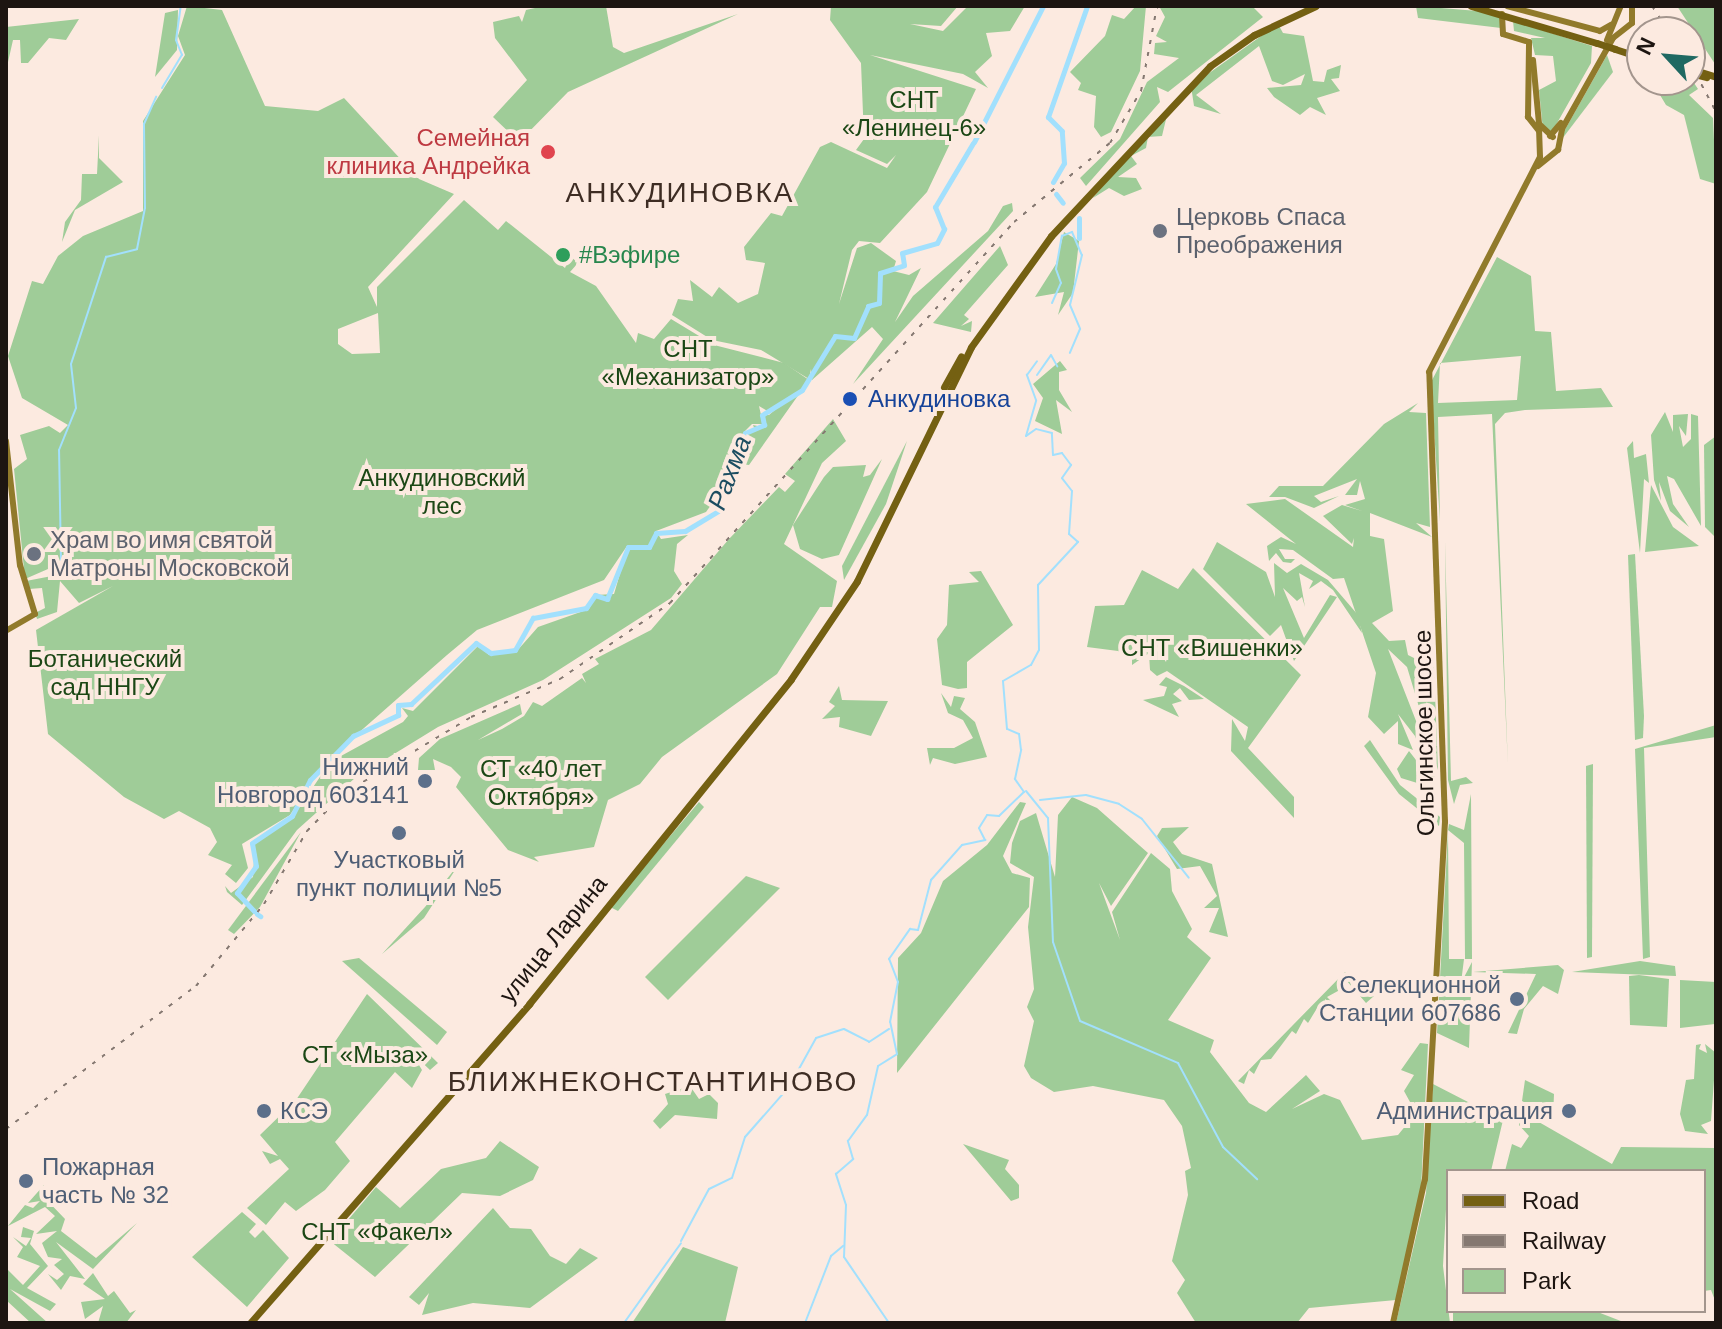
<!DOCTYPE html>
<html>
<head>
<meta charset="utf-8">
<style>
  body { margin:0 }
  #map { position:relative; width:1722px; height:1329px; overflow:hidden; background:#fceae0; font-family:Helvetica,sans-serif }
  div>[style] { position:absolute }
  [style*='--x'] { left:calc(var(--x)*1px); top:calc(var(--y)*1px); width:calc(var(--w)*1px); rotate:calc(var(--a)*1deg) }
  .green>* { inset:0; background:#9fcc98 }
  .stream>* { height:2px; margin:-1px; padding:0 1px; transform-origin:1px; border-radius:1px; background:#a2e0fd }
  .river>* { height:5px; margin:-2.5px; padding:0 2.5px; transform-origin:2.5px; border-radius:2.5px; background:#a2e0fd }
  .secondary>* { height:6px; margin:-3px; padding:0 3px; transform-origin:3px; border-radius:3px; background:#917a2b }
  .primary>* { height:7px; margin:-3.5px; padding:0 3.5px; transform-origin:3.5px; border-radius:3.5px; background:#746012 }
  .rail>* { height:2px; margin-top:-1px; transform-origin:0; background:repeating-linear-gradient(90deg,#857871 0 4px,transparent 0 12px) }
  .primary-bridge>* { height:7px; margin:-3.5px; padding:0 3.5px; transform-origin:3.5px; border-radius:3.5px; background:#746012 }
  .dots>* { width:22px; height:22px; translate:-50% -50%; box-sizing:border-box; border:4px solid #fceae0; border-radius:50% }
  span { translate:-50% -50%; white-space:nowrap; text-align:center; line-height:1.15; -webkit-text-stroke:8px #fceae0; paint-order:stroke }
  .park-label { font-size:24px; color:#1b4715 }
  .health-label { font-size:24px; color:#be3a42 }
  .right { translate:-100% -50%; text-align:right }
  .worship-label { font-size:24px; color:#5b616d }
  .left { translate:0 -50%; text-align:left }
  .leisure-label { font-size:24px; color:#27864d }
  .transit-label { font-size:24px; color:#164399 }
  .street-label { font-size:24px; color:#1d1511 }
  .service-label { font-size:24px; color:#4e5e75 }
  .water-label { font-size:26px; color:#1c4d61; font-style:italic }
  .quarter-label { font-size:28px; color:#3e2d24; letter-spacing:2px }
  .frame { position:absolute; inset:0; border:8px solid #1d1511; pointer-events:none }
  .legend { position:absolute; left:1446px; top:1169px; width:260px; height:144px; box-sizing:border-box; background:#fceae0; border:2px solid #a3958d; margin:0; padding:10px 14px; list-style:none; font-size:24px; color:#1d1511 }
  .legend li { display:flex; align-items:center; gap:16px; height:40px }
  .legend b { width:40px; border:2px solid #a3958d }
  .north { position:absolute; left:1626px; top:16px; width:80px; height:80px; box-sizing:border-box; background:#fceae0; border:2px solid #a3958d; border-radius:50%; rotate:296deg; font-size:22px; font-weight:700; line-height:32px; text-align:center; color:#1d1511 }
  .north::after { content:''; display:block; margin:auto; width:28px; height:36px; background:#1f6962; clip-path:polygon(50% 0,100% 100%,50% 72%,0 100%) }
</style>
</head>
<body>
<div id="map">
  <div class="green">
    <i style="clip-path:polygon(evenodd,187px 6px,222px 10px,265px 106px,318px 111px,344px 98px,419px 179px,454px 194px,368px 287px,377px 307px,377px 287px,464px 200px,498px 230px,506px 221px,565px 268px,570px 256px,578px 263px,570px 272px,596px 286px,636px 343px,638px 333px,654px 339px,671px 319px,714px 345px,784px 363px,809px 380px,749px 465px,741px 464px,737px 457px,744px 450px,740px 440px,747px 445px,746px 433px,755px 430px,753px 425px,762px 427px,765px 424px,763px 415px,769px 415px,796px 392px,769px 412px,759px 406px,763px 424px,752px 424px,744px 432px,746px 442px,739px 438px,729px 480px,706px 512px,656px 531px,661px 539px,688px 535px,677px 544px,674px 571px,682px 584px,671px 598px,543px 680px,438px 727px,355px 778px,297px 830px,242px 905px,227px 892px,225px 886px,231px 893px,253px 877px,255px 844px,293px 817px,330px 762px,403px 722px,408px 716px,402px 708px,413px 711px,478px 646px,489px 655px,516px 652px,538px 627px,589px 609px,596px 595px,614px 594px,627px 550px,645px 545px,627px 546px,604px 580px,477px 630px,447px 655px,322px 765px,290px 815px,242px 844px,248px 868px,236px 883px,225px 874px,232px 865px,208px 855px,217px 842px,210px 828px,179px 811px,164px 819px,124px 797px,48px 734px,36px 630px,113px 586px,79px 603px,60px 581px,57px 612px,37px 619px,31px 597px,37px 612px,45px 608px,42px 588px,29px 589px,26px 581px,52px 576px,48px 569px,25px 579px,14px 469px,27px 459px,20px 435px,49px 426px,60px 433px,68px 425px,22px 398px,8px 356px,32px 281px,43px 284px,58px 256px,83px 236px,143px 211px,143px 121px,185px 55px,178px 36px,187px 6px,378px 313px,380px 353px,352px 354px,338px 344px,338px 329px,378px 313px)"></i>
    <i style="clip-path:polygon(544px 6px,606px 6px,613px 47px,624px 53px,738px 14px,568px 92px,519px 142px,493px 117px,527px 80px,495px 38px,493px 22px,519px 16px,522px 22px,526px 10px)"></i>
    <i style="clip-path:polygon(831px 6px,958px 6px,941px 26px,910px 24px,943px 31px,968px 6px,1025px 6px,1010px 31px,986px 33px,992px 56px,975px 72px,988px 88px,963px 74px,870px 55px,976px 89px,927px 192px,880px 243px,859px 241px,852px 250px,839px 304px,857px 248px,871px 243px,896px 261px,893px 271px,909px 275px,921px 268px,895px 322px,913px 296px,988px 231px,1003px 206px,1012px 203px,1013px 211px,853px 384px,883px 339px,872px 327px,812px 380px,811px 369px,809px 379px,761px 350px,712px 340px,672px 315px,678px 299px,693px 301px,690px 280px,712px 297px,719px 287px,738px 303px,758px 294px,765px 263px,746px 260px,744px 247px,771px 213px,782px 216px,820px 147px,831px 142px,887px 168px,896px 155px,887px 164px,856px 150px,864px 139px,861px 63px,830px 20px)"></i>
    <i style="clip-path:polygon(1136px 6px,1146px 6px,1140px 71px,1111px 132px,1101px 137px,1094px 127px,1096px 96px,1078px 90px,1081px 83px,1070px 72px,1105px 36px,1112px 15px,1124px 19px)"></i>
    <i style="clip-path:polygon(1159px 6px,1252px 6px,1263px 17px,1168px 92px,1157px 87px,1160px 102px,1086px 186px,1080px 178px,1120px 139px,1147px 82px,1179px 58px,1154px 54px,1155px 43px,1167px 42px,1156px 36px,1165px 17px)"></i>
    <i style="clip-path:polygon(1416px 6px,1478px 11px,1502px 17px,1501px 28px,1418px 18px)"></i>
    <i style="clip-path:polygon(1677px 6px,1716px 6px,1716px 64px,1715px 64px)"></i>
    <i style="clip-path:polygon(178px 10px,177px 50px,155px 77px,165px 13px)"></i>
    <i style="clip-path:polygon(79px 19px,66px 40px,49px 38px,28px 63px,21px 63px,20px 40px,13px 40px,6px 71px,6px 27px)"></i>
    <i style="clip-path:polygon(1513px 21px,1592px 46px,1591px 63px,1552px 132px,1543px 130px,1539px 90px,1556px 81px,1553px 56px,1535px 55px,1531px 38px,1545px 38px,1514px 31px)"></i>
    <i style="clip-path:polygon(1278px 24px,1283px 33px,1304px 36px,1313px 81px,1324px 82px,1327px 70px,1341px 65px,1339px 78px,1331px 79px,1340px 91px,1317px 98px,1326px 115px,1310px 107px,1300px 115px,1274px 97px,1267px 88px,1301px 85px,1305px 74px,1283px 85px,1272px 81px,1259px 46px,1196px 95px,1221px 114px,1194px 106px,1191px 86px)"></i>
    <i style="clip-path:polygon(1607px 55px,1613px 72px,1562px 139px,1562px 135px)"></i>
    <i style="clip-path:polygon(1690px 77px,1698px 89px,1689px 95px,1713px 118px,1716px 184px,1700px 179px,1684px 115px,1666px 105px,1651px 80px)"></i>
    <i style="clip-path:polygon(1169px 107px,1162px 136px,1148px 137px,1146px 148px,1131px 156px,1137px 164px,1118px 177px,1136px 178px,1142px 189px,1124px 196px,1109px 188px,1093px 198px)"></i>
    <i style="clip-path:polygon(99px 135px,99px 158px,123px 182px,75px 210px,62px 242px,65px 222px,81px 200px,82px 174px,97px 174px)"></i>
    <i style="clip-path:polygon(1064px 232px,1079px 241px,1073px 293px,1058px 315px,1064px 292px,1035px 297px,1056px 264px)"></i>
    <i style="clip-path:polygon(1000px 246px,1008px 265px,964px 315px,969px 319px,961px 326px,972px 321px,971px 332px,933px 323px)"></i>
    <i style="clip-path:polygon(evenodd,1497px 257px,1531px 276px,1535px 331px,1551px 332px,1556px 391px,1601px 388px,1613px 407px,1525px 410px,1505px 413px,1495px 424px,1508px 767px,1492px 414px,1438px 417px,1440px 522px,1431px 382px,1497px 257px,1521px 356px,1517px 400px,1438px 403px,1440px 363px,1521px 356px)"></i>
    <i style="clip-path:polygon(1060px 361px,1067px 370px,1059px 372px,1059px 390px,1072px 412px,1056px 400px,1062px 434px,1035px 421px,1043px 398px,1033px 384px)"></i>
    <i style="clip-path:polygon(1418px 403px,1409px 412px,1426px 413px,1430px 527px,1416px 523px,1432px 537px,1370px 513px,1370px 536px,1384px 539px,1393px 611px,1372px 623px,1389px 641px,1405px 640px,1408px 655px,1434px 668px,1438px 770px,1407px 667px,1388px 649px,1434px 767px,1435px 781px,1427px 786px,1401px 778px,1397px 769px,1409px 751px,1430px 778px,1415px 736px,1398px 714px,1413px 750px,1398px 744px,1398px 721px,1384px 734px,1368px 717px,1376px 673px,1344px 578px,1333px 579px,1293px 550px,1279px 549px,1285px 559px,1295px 559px,1291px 563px,1283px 562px,1276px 553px,1269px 561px,1267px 546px,1281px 537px,1296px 544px,1246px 504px,1285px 499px,1353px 547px,1354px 538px,1352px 544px,1323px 516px,1342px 505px,1362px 511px,1345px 505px,1365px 499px,1360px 481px,1357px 495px,1345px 495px,1357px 479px,1314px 496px,1321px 502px,1339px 496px,1314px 508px,1285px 497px,1248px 497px,1269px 497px,1279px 486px,1323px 486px,1384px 424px)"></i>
    <i style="clip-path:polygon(1665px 412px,1673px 432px,1673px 415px,1688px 414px,1686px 436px,1679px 426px,1683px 447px,1691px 439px,1691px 414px,1698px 416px,1701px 526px,1674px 479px,1667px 476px,1673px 504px,1689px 527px,1670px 511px,1659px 482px,1661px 501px,1654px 480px,1651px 435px)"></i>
    <i style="clip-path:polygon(833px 419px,846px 441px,822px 463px,784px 544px,837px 581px,832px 607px,820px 607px,777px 674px,662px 757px,640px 784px,608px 800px,594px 847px,534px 857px,539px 862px,508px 850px,456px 787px,461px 777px,451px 767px,433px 759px,435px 770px,418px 770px,419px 758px,440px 739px,520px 704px,522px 714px,478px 740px,502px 729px,524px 716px,533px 702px,542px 706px,582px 678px,586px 683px,582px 674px,599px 664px,595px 659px,651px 630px,729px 539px,779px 487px,785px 492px,795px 481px,785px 474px)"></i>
    <i style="clip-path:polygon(1716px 436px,1716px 538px,1705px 527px,1704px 445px)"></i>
    <i style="clip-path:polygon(907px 441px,886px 504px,844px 580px,842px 566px)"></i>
    <i style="clip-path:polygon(1633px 441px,1634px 458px,1646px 454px,1649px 483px,1644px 479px,1640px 553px,1627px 448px)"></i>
    <i style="clip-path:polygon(882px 459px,839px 555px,822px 559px,800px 549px,793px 525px,824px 477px,833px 467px,866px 465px,863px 477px,870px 475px)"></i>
    <i style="clip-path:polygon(1651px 485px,1673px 527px,1699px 546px,1645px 552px)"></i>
    <i style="clip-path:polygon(1445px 540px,1451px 781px,1466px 777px,1473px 783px,1460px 785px,1454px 804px,1448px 780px)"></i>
    <i style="clip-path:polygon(1217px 542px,1266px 572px,1275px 597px,1274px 563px,1287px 573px,1301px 564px,1328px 580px,1358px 615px,1362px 633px,1333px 590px,1321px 581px,1309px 589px,1313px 581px,1299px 573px,1305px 607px,1302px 597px,1297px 601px,1283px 588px,1304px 638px,1330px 595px,1337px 597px,1294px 661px,1281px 625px,1270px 636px,1203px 569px)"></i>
    <i style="clip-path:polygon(1635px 554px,1644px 716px,1643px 738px,1635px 740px,1628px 555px)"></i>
    <i style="clip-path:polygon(1193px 568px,1301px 675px,1248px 748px,1294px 797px,1294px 818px,1231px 751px,1232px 719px,1245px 741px,1248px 727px,1167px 671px,1157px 676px,1150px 670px,1149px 654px,1159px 651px,1166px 662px,1168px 653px,1158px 647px,1132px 665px,1132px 657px,1118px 651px,1087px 647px,1095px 606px,1124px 605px,1142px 570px,1178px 589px)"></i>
    <i style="clip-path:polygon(981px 571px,1013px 625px,967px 662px,967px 688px,958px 689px,942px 685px,937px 639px,947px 625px,949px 585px,979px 582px,969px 572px)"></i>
    <i style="clip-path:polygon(1166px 677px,1184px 686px,1204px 699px,1189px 700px,1180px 688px,1173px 694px,1182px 701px,1172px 704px,1179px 717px,1143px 700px,1164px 696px,1167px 687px,1159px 685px)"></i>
    <i style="clip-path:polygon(839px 686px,842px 700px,888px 701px,871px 736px,839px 727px,840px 717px,822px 719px,835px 706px,829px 702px)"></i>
    <i style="clip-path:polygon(941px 693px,951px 707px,954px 696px,965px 698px,960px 709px,975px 722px,987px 757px,955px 764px,933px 758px,930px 765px,927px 748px,954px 748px,973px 738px,963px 720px,948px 713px)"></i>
    <i style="clip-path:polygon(1716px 725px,1716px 737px,1644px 748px,1650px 957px,1643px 959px,1635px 749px)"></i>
    <i style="clip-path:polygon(1370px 740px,1400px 785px,1440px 817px,1439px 826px,1399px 794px,1364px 746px)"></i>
    <i style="clip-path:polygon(1593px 764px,1592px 957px,1587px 958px,1586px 766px)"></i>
    <i style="clip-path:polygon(1471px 794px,1472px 959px,1465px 959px,1464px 843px,1448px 830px,1449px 824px,1464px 830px)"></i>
    <i style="clip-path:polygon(1072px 797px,1097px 808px,1148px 853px,1111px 906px,1099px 883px,1120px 940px,1112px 912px,1151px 853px,1170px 869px,1172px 891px,1192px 929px,1187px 937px,1211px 958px,1168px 1020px,1214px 1040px,1210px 1052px,1249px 1103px,1266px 1112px,1306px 1075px,1320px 1091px,1292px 1109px,1324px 1094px,1340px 1100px,1362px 1140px,1398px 1135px,1416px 1113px,1404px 1091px,1414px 1075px,1401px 1070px,1420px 1043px,1428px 1044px,1421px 1189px,1396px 1300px,1309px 1308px,1297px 1323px,1196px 1323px,1177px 1293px,1185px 1280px,1172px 1261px,1188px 1195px,1185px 1171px,1191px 1168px,1182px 1126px,1164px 1100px,1093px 1086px,1054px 1092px,1031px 1078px,1024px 1066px,1034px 1021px,1027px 1007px,1034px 989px,1028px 927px,1034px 877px,1010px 863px,1012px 843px,1020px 821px,1036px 813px,1055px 877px,1058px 815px)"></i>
    <i style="clip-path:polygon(699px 802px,704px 807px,618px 911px,610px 907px)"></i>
    <i style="clip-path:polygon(1020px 802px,1026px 803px,1003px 856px,1012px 873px,1030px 878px,1029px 907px,897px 1073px,898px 958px,921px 933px,943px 881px,987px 845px)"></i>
    <i style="clip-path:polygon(1189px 827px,1173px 842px,1182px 854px,1212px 864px,1228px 937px,1209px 932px,1219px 908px,1204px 908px,1217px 896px,1200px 866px,1177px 869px,1157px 836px,1162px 828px)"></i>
    <i style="clip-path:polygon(301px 832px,260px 907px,234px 934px,228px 930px)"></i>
    <i style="clip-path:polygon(1448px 832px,1449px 959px,1464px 959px,1461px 983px,1472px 962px,1469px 1048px,1437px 1033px)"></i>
    <i style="clip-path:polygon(461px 861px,424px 918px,382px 954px,425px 907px)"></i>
    <i style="clip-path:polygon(746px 876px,780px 888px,668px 1000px,645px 977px)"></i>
    <i style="clip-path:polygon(359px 958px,447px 1032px,437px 1045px,342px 961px)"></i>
    <i style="clip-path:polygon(1640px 961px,1675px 966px,1676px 976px,1572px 972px)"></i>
    <i style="clip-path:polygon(1558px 965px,1564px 970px,1558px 994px,1543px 986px,1524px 1009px,1517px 1034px,1508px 1033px,1536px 974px,1473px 972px)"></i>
    <i style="clip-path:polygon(1345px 972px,1374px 996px,1366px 1003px,1346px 980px,1347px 986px,1327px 997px,1339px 1009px,1325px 999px,1326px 1006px,1319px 1005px,1308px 1023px,1304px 1019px,1296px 1034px,1292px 1031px,1271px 1059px,1261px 1060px,1254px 1074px,1249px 1070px,1244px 1084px,1238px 1081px)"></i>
    <i style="clip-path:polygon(1639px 975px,1669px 979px,1667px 1027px,1630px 1025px,1629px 976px)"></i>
    <i style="clip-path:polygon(1680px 980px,1716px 982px,1715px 1024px,1680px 1028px)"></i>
    <i style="clip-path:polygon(367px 994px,438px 1063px,430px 1070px,411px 1052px,422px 1070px,412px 1088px,395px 1072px,335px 1142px,350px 1161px,325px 1190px,296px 1211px,285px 1202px,266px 1225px,247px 1208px,289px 1169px,280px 1159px,270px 1164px,262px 1151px,278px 1156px,260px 1135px,296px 1100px)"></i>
    <i style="clip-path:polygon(1701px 1044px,1699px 1049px,1707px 1053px,1705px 1044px,1716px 1053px,1711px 1121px,1701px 1125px,1708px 1134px,1685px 1131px,1680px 1114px,1686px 1080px,1694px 1079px,1696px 1045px)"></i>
    <i style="clip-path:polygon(1525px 1080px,1554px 1094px,1553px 1118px,1522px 1101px)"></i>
    <i style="clip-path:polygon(1433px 1084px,1503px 1120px,1491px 1171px,1448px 1171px,1443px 1266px,1450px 1323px,1396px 1323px,1426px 1193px)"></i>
    <i style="clip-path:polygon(690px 1086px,699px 1099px,709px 1094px,718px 1103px,717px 1119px,675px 1115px,660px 1129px,653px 1121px,668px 1104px,665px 1094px)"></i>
    <i style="clip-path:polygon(1523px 1113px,1612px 1164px,1621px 1147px,1716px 1148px,1716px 1303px,1711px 1290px,1704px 1291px,1704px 1171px,1505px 1171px,1512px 1144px,1521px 1148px,1529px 1136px,1519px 1125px)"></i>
    <i style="clip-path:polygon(500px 1141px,539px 1167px,533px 1180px,500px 1196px,462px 1193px,375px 1277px,330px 1241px,376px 1187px,400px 1208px,441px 1169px,486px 1158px)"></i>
    <i style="clip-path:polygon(963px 1144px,1009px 1160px,1005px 1169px,1019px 1185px,1019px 1198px,1011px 1201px)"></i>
    <i style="clip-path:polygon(44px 1185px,41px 1194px,65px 1219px,61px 1231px,96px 1258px,137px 1223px,93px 1269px,56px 1242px,85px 1279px,70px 1276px,61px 1290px,48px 1274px,57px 1280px,64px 1274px,54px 1265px,62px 1259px,48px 1257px,42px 1243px,57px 1231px,36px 1234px,55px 1216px,45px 1207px,8px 1226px,25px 1205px,33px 1208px,40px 1201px,28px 1203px)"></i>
    <i style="clip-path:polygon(493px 1208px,510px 1228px,531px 1229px,550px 1256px,566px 1264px,580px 1248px,598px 1258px,530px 1308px,473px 1303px,422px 1315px,429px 1293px,419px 1305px,409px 1297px)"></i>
    <i style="clip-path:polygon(242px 1212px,256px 1224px,249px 1232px,255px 1238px,263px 1230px,289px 1258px,247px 1307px,192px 1257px)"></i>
    <i style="clip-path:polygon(23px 1227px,34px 1231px,30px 1244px,48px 1266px,27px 1288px,56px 1304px,50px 1311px,10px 1289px,48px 1323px,31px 1323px,6px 1300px,6px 1268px,23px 1285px,40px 1266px,17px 1257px,23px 1247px,13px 1237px,26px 1246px,31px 1238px,21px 1237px)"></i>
    <i style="clip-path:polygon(683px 1247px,738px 1267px,725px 1323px,632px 1323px)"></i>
    <i style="clip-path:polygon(93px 1273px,108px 1296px,114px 1291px,130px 1313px,136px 1310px,126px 1323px,98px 1323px,103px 1306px,85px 1319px,81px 1302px,105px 1299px,83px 1284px)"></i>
    <i style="clip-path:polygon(1453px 1311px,1595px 1311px,1626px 1323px,1453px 1323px)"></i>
  </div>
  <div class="stream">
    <i style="--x:162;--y:88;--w:39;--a:-59"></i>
    <i style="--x:182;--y:55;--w:16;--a:-112"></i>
    <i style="--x:176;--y:40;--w:34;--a:-82"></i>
    <i style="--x:1052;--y:303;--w:22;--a:-66"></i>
    <i style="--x:1061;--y:283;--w:15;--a:-110"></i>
    <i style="--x:1056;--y:269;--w:34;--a:-80"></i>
    <i style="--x:1062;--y:236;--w:11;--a:-22"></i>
    <i style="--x:1072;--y:232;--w:25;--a:67"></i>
    <i style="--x:1082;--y:255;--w:51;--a:103.5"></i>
    <i style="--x:1070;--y:305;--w:26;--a:67"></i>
    <i style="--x:1080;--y:329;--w:26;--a:113"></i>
    <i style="--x:1037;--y:375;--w:24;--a:-55"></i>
    <i style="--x:1051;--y:355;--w:13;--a:61"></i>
    <i style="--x:61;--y:562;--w:112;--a:-91"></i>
    <i style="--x:59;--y:450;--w:45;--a:-68"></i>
    <i style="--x:76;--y:408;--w:44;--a:-96.5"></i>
    <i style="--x:71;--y:364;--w:113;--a:-71.9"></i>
    <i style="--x:106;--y:257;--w:32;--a:-14"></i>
    <i style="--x:137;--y:249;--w:42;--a:-79"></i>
    <i style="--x:145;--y:208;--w:84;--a:-90.7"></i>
    <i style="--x:144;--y:124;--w:30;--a:-66"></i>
    <i style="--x:1026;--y:791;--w:35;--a:51"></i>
    <i style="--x:1048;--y:818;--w:124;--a:87.7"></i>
    <i style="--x:1053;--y:942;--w:83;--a:71.1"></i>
    <i style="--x:1080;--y:1021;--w:107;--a:23.2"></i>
    <i style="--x:1178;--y:1063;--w:95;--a:61.8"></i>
    <i style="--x:1223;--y:1147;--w:47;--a:43.3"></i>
    <i style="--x:1040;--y:800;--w:46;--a:-6.2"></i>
    <i style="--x:1086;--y:795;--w:34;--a:15"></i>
    <i style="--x:1119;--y:804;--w:27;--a:33"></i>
    <i style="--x:1142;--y:819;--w:75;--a:51.5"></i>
    <i style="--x:681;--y:1241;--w:59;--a:-61.7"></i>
    <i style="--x:709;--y:1189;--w:25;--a:-26"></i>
    <i style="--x:732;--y:1178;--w:43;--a:-72.4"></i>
    <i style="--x:745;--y:1137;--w:67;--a:-48.7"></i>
    <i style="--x:789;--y:1087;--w:56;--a:-61.1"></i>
    <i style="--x:816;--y:1038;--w:29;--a:-18"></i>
    <i style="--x:844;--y:1029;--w:28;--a:27"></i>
    <i style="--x:869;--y:1042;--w:24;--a:-33"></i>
    <i style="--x:624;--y:1323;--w:98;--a:-54.5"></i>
    <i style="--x:805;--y:1323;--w:72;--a:-68.8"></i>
    <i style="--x:831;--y:1256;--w:16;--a:-40"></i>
    <i style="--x:889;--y:1323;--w:80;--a:-124.3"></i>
    <i style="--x:844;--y:1257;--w:52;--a:-87.8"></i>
    <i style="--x:846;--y:1205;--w:33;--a:-108"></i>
    <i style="--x:836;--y:1174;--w:23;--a:-41"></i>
    <i style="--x:853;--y:1159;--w:19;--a:-106"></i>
    <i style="--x:848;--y:1141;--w:32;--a:-54"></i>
    <i style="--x:867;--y:1115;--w:50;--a:-77.3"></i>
    <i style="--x:878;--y:1066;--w:22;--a:-32"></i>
    <i style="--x:897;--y:1054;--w:33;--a:-102"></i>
    <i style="--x:890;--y:1022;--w:41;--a:-78.7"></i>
    <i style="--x:898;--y:982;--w:25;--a:-111"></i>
    <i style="--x:889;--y:959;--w:37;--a:-55"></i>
    <i style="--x:910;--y:929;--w:8;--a:7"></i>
    <i style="--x:918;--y:930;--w:52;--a:-75.4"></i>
    <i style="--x:931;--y:880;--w:47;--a:-48.5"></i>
    <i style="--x:962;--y:845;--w:24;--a:-12"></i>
    <i style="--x:985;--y:840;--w:13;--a:-117"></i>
    <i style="--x:979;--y:828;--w:15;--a:-58"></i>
    <i style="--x:987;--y:815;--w:12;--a:5"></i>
    <i style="--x:999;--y:816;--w:35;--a:-44"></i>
    <i style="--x:1024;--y:792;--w:16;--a:-125"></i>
    <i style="--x:1015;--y:779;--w:30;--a:-78"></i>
    <i style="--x:1021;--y:750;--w:16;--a:-97"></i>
    <i style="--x:1019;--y:734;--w:13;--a:-157"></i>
    <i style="--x:1007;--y:729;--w:48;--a:-94.8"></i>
    <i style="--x:1003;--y:681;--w:32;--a:-30"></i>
    <i style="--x:1031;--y:665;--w:17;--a:-62"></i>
    <i style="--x:1039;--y:650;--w:65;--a:-90.9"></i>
    <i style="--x:1038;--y:585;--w:59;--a:-47.1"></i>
    <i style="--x:1078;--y:542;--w:12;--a:-138"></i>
    <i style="--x:1069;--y:534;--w:43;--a:-86"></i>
    <i style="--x:1072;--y:491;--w:16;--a:-128"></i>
    <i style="--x:1062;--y:478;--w:16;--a:-55"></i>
    <i style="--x:1071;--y:465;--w:15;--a:-127"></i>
    <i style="--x:1062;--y:453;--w:9;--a:167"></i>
    <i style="--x:1053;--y:455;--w:22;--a:-93"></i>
    <i style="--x:1052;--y:433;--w:16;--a:-166"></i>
    <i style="--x:1036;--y:429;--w:12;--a:145"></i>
    <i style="--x:1026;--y:436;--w:37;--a:-74"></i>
    <i style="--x:1036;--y:400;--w:27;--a:-110"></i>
    <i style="--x:1027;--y:375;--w:17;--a:-54"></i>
  </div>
  <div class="river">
    <i style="--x:974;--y:142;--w:153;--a:-63.1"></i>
    <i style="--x:1053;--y:182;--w:22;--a:-60"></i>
    <i style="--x:1064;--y:163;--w:32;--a:-94"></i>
    <i style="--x:1062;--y:131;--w:20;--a:-135"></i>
    <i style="--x:1048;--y:117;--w:118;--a:-70.6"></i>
    <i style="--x:1056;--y:194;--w:11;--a:52"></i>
    <i style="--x:1079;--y:218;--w:20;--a:90"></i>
    <i style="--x:254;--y:911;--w:25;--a:-133"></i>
    <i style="--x:237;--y:893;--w:33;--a:-55"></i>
    <i style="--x:256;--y:866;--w:23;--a:-100"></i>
    <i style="--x:252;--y:843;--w:48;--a:-34"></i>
    <i style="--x:292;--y:816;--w:40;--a:-63.4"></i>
    <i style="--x:310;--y:780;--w:62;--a:-45.7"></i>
    <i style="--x:353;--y:736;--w:50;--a:-25"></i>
    <i style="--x:398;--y:715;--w:10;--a:-90"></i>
    <i style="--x:398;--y:705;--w:13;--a:-4"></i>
    <i style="--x:411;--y:704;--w:89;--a:-43.2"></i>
    <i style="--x:476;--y:643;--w:18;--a:34"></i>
    <i style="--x:491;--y:653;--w:24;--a:-7"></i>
    <i style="--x:515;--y:650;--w:37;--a:-61"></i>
    <i style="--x:533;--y:618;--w:54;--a:-10.7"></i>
    <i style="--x:586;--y:608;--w:16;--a:-55"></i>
    <i style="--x:595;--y:595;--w:13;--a:18"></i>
    <i style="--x:607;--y:599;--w:56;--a:-68"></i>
    <i style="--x:628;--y:547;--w:21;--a:0"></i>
    <i style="--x:649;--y:547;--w:16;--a:-63"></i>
    <i style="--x:656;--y:533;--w:29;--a:-4"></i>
    <i style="--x:685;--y:531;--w:39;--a:-31"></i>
    <i style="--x:718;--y:511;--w:43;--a:-76.6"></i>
    <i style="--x:728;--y:469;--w:24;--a:-52"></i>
    <i style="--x:743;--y:450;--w:11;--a:-105"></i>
    <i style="--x:740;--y:439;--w:8;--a:40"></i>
    <i style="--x:746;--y:444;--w:11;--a:-95"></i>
    <i style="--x:745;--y:433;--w:21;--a:-23"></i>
    <i style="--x:764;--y:425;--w:10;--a:-101"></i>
    <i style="--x:762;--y:415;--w:47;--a:-32"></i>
    <i style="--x:802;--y:390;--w:63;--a:-58.6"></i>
    <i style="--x:835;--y:336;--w:19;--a:6"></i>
    <i style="--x:854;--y:338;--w:35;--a:-66"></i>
    <i style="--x:868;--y:306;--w:11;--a:-15"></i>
    <i style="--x:879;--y:303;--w:30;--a:-88"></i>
    <i style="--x:880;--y:273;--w:25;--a:-18"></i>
    <i style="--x:904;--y:265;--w:12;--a:-99"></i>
    <i style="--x:902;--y:253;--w:36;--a:-16"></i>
    <i style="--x:937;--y:243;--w:16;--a:-63"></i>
    <i style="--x:944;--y:229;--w:24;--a:-112"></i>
    <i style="--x:935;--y:207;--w:74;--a:-59.3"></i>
    <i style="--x:257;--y:914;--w:4;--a:34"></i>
  </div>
  <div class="secondary">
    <i style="--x:1507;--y:6;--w:96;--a:15"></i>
    <i style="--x:1600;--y:31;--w:13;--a:-29"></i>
    <i style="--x:1607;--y:40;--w:37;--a:-68"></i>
    <i style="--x:1533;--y:60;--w:64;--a:84.6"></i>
    <i style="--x:1539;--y:124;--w:19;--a:43"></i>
    <i style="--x:1550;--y:136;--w:17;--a:-50"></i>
    <i style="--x:1538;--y:166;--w:26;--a:-39"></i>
    <i style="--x:1558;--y:150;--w:21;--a:-79"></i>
    <i style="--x:1562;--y:129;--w:104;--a:-60.7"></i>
    <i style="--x:1613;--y:38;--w:24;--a:-38"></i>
    <i style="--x:1632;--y:23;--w:17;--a:-90"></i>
    <i style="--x:6;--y:441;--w:125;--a:83.6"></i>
    <i style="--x:20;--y:565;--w:51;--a:73"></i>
    <i style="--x:35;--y:614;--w:34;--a:150"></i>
    <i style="--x:1393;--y:1323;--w:148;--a:-77.5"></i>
    <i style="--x:1425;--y:1179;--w:358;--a:-86.8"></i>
    <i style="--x:1445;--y:822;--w:450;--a:-92"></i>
    <i style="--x:1429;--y:372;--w:242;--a:-62.7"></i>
    <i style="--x:1540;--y:157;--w:26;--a:-92"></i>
    <i style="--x:1539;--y:131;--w:18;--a:-128"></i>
    <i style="--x:1528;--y:117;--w:75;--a:-89.2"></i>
    <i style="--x:1529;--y:42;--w:27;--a:-163"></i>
    <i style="--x:1503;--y:34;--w:20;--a:-93"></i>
  </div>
  <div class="primary">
    <i style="--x:1471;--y:6;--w:131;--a:16.4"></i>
    <i style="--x:1615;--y:49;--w:28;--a:18"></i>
    <i style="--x:1701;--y:72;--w:16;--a:18"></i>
    <i style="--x:944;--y:387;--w:35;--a:-61"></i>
    <i style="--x:250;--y:1323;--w:424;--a:-48.8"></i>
    <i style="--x:529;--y:1004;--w:417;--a:-51.1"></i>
    <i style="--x:791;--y:679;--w:118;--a:-56"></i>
    <i style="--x:857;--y:581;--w:260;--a:-64"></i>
    <i style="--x:971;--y:347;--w:137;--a:-54.2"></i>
    <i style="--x:1051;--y:236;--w:233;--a:-46.9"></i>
    <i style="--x:1210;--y:66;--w:54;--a:-35.2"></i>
    <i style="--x:1254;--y:35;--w:68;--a:-25.1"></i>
  </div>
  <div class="rail">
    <i style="--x:1652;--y:6;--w:31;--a:57"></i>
    <i style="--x:1690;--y:63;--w:55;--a:62"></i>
    <i style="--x:6;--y:1129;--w:238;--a:-37"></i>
    <i style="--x:196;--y:986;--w:107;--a:-50.3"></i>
    <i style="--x:264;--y:904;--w:85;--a:-59.5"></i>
    <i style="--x:307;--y:831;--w:52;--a:-45.8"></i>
    <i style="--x:343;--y:794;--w:149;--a:-31"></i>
    <i style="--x:471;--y:717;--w:97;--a:-23.1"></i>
    <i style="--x:560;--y:679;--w:134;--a:-34.6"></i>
    <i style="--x:670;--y:603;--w:513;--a:-47.92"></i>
    <i style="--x:1014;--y:222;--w:124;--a:-39.5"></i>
    <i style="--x:1110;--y:143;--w:61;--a:-59.2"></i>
    <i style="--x:1141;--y:91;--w:86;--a:-79.3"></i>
  </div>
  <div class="primary-bridge">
    <i style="--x:1597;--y:43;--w:19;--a:18"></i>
    <i style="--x:1691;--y:73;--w:16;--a:15"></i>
  </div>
  <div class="dots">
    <i style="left:548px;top:152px;background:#e0444e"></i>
    <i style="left:1160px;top:231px;background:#6b7280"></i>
    <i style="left:563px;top:255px;background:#2e9e5b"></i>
    <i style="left:850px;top:399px;background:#1a4fb4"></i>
    <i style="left:34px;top:554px;background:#6b7280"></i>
    <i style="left:425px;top:781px;background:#5c6f8a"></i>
    <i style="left:399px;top:833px;background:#5c6f8a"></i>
    <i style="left:1517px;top:999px;background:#5c6f8a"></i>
    <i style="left:264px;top:1111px;background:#5c6f8a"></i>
    <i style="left:1569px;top:1111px;background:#5c6f8a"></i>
    <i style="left:26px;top:1181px;background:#5c6f8a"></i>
  </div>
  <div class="park-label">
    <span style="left:914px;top:114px">СНТ<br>«Ленинец-6»</span>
    <span style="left:688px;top:363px">СНТ<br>«Механизатор»</span>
    <span style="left:442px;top:492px">Анкудиновский<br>лес</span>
    <span style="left:1212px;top:648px">СНТ «Вишенки»</span>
    <span style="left:105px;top:673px">Ботанический<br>сад ННГУ</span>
    <span style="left:541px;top:783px">СТ «40 лет<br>Октября»</span>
    <span style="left:365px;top:1055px">СТ «Мыза»</span>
    <span style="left:377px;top:1232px">СНТ «Факел»</span>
  </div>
  <div class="health-label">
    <span class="right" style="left:530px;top:152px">Семейная<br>клиника Андрейка</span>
  </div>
  <div class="worship-label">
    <span class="left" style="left:1176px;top:231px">Церковь Спаса<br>Преображения</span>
    <span class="left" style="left:50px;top:554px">Храм во имя святой<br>Матроны Московской</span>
  </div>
  <div class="leisure-label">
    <span class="left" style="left:579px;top:255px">#Вэфире</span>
  </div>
  <div class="transit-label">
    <span class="left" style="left:868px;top:399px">Анкудиновка</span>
  </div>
  <div class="street-label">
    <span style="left:1424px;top:733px;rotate:-91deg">Ольгинское шоссе</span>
    <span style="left:553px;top:939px;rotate:-51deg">улица Ларина</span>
  </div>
  <div class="service-label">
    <span class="right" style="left:409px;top:781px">Нижний<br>Новгород 603141</span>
    <span style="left:399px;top:874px">Участковый<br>пункт полиции №5</span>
    <span class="right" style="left:1501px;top:999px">Селекционной<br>Станции 607686</span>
    <span class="left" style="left:280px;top:1111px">КСЭ</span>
    <span class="right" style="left:1553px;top:1111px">Администрация</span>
    <span class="left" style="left:42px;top:1181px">Пожарная<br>часть № 32</span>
  </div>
  <div class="water-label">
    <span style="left:730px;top:473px;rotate:-69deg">Рахма</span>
  </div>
  <div class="quarter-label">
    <span style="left:680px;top:193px">АНКУДИНОВКА</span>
    <span style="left:653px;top:1082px">БЛИЖНЕКОНСТАНТИНОВО</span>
  </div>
  <div class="frame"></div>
  <ul class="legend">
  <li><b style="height:10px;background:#746012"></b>Road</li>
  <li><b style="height:10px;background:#857871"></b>Railway</li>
  <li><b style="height:22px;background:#9fcc98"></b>Park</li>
  </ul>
  <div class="north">N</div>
</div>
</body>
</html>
